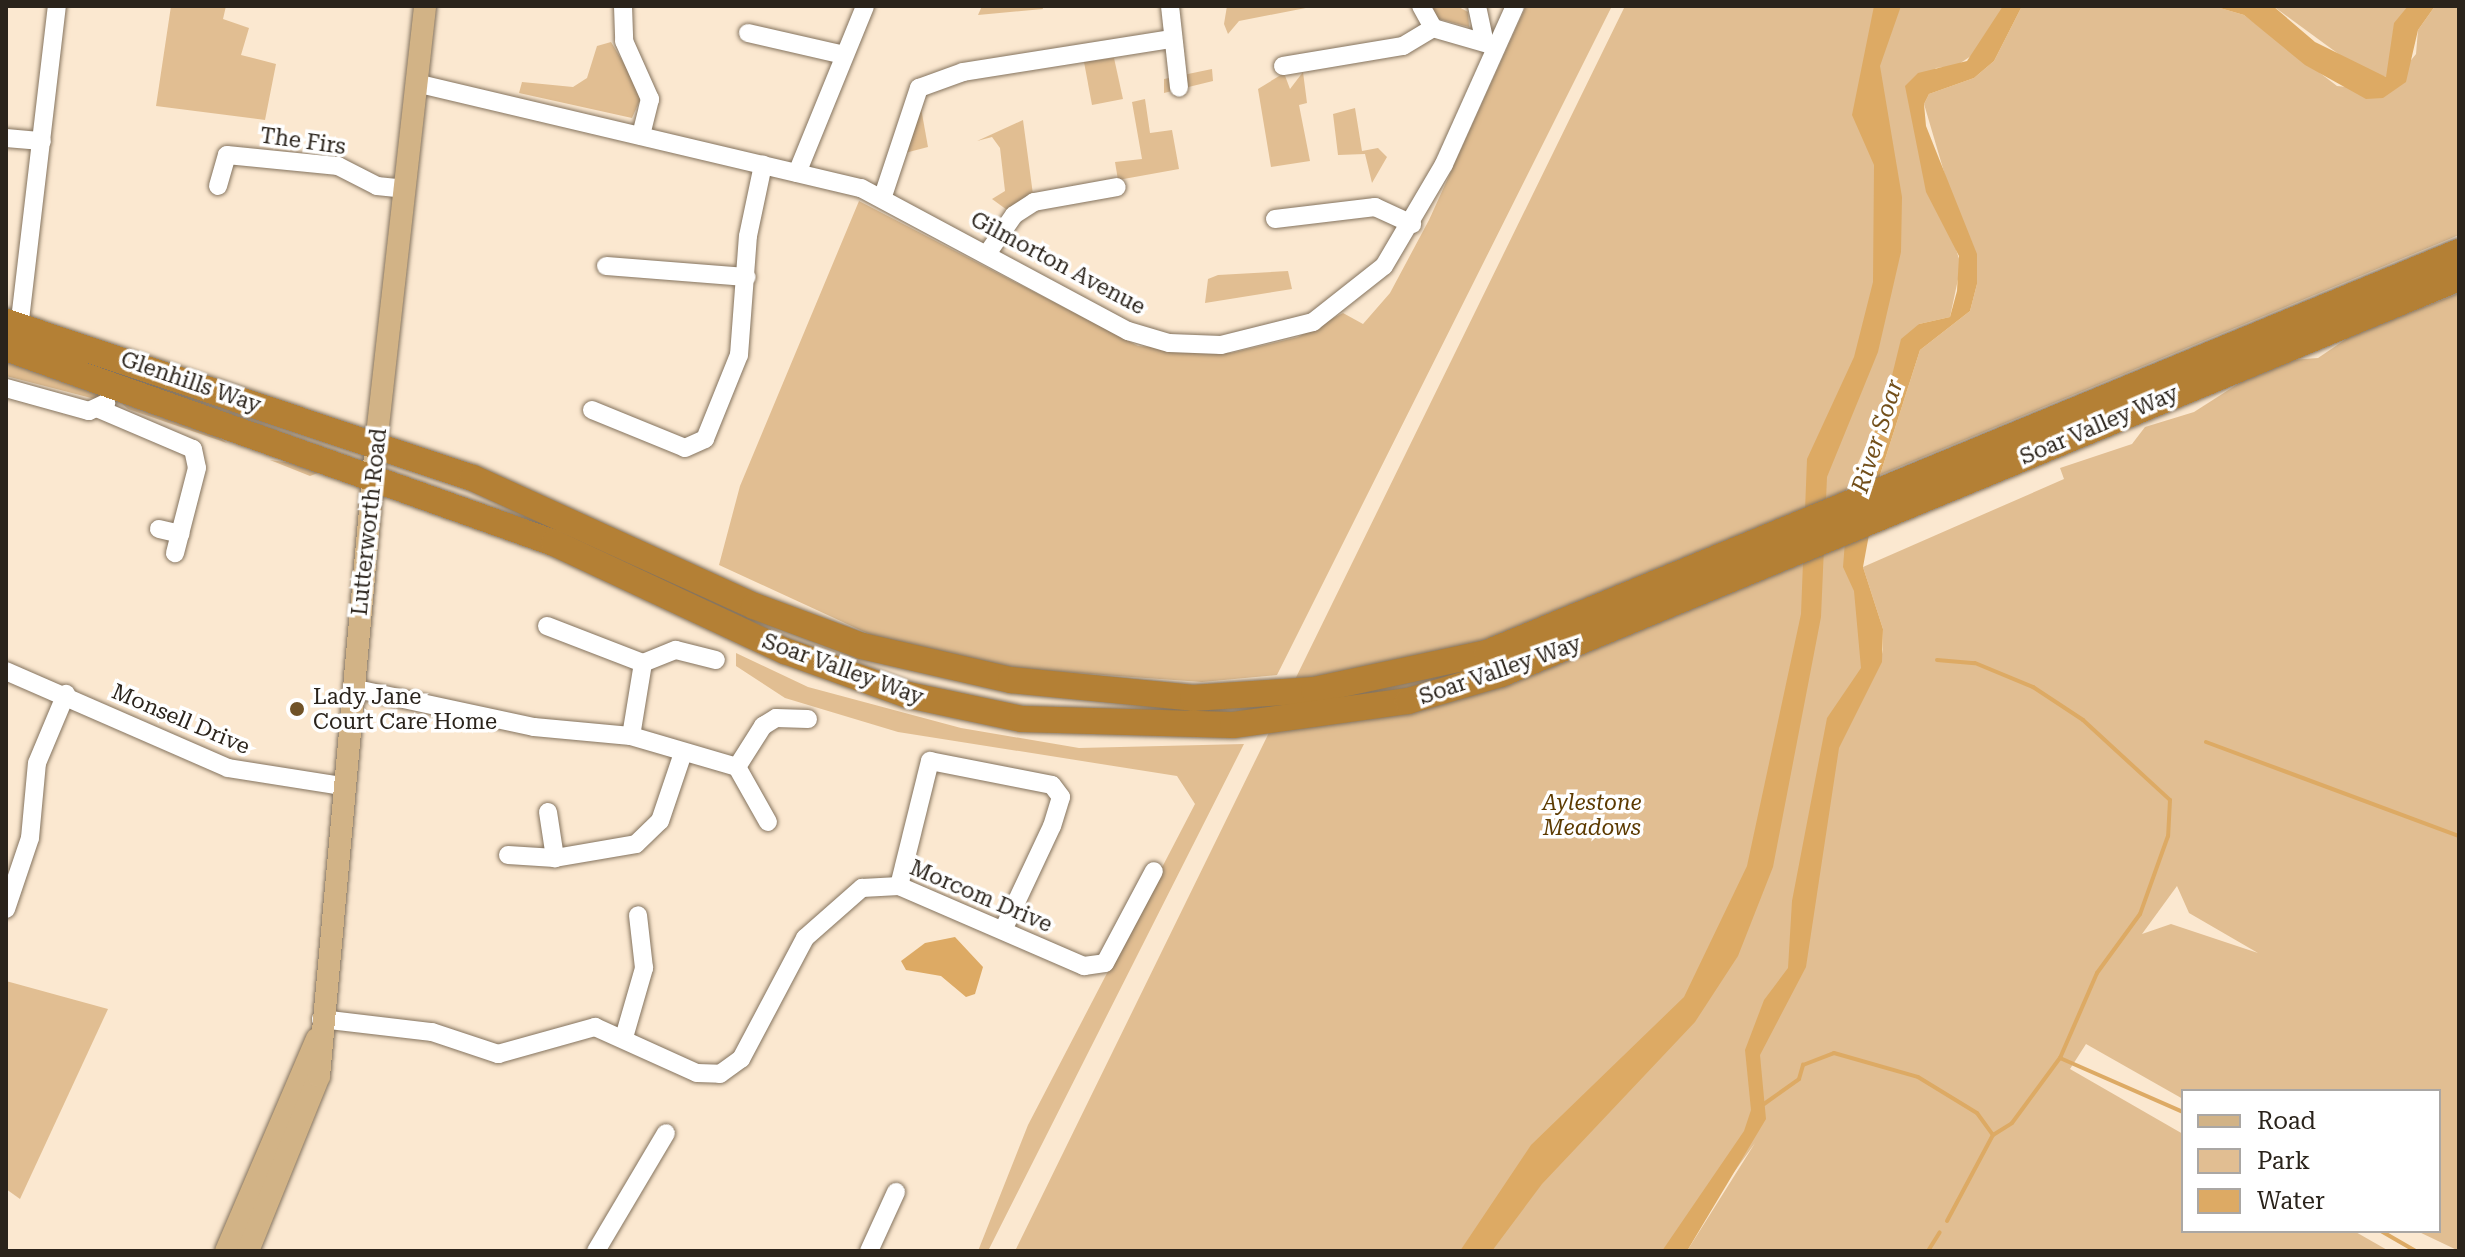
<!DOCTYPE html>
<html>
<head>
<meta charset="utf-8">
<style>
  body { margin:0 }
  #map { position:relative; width:2465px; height:1257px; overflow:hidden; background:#fbe8d0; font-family:"Roboto Serif",serif }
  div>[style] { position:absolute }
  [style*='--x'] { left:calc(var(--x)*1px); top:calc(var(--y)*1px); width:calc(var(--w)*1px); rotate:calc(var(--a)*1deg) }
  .green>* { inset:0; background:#e1be92 }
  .water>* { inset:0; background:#ddaa64 }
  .stream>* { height:4px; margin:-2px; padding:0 2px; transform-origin:2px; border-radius:2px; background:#ddaa64 }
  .roads { filter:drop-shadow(0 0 2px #84735e) drop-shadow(0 0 2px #84735e) }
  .minor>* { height:18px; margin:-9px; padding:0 9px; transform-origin:9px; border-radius:9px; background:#fff }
  .major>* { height:22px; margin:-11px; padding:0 11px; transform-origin:11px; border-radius:11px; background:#d2b386 }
  .highway>* { height:26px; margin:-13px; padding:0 13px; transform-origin:13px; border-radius:13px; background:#b48035 }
  .dots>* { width:22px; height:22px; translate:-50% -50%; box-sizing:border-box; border:4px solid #fff; border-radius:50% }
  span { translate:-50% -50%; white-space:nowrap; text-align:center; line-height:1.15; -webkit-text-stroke:7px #fff; paint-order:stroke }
  .street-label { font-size:22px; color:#2a231b }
  .poi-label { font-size:22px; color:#2a231b }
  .left { translate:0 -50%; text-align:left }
  .park-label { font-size:22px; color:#5c3a00; font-style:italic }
  .water-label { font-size:24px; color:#724f1a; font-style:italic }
  .frame { position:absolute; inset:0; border:8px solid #2a231b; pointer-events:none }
  .legend { position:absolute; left:2181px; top:1089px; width:260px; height:144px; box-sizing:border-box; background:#fff; border:2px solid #aaa7a4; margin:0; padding:10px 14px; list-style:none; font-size:24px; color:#2a231b }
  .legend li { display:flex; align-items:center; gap:16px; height:40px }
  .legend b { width:40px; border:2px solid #aaa7a4 }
</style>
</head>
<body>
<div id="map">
  <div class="green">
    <i style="clip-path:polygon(171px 6px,226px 6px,223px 19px,249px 28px,241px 55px,276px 64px,265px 120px,156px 106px)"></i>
    <i style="clip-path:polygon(982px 6px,1042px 6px,1043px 9px,978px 15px)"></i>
    <i style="clip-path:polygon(1316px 6px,1239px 21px,1228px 34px,1224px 24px,1227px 6px)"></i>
    <i style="clip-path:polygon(1433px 6px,1457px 6px,1468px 12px,1469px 27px,1435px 18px)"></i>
    <i style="clip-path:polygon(1526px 6px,1612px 6px,1277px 675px,1202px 682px,993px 667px,884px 641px,719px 565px,740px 486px,859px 201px,1138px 346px,1231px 353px,1298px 337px,1343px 313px,1363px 324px,1390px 293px,1429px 220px)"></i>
    <i style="clip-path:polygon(evenodd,1625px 6px,2005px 6px,1980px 50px,1956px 66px,1936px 68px,1908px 99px,1961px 265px,1950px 317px,1919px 324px,1845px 493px,1883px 654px,1883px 629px,1863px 567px,2064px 479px,2060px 468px,2132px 444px,2145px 427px,2194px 412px,2244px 380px,2291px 360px,2318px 358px,2352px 335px,2459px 293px,2459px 1251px,2417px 1231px,2439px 1231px,2439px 1091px,2183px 1091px,2183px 1099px,2086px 1044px,2070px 1069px,2183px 1134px,2183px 1231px,2354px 1231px,2389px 1251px,1687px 1251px,1755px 1143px,1677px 1251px,1015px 1251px,1625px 6px,2177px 886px,2189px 913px,2258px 953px,2171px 924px,2142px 934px,2177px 886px)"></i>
    <i style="clip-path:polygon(2022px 6px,2213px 6px,2244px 15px,2337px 86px,2386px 91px,2416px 54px,2418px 30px,2435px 6px,2459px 6px,2459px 235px,1880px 475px,1920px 350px,1970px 311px,1977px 284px,1924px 104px,1929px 94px,1974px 78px,1994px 61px)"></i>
    <i style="clip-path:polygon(2273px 6px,2408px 6px,2391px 72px,2386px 77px,2359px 69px)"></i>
    <i style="clip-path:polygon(611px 42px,635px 82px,640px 100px,632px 118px,519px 93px,522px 82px,573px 87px,587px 78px,597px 46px)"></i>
    <i style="clip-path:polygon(1114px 58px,1123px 99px,1092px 105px,1084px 62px)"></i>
    <i style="clip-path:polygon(1212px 69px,1213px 81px,1164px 93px,1164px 79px)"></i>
    <i style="clip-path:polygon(1303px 72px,1307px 103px,1299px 105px,1310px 161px,1271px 167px,1258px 89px,1284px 73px,1290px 89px)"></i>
    <i style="clip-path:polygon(919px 97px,928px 147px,901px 154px)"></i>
    <i style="clip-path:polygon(1145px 99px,1150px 133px,1172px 130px,1179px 169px,1118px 180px,1115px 162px,1142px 159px,1132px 102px)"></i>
    <i style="clip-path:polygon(1355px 108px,1362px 151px,1378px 148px,1387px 157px,1372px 183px,1365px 154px,1338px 155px,1333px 114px)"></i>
    <i style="clip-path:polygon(1023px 120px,1034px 202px,1014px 215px,992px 199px,1005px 191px,1000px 148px,992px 137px,977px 141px)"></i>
    <i style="clip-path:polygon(1288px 271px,1292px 289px,1205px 303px,1208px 279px,1218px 275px)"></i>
    <i style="clip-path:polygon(6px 355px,99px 392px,99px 400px,6px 376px)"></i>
    <i style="clip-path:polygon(118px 400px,211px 431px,227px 443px,128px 409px)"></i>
    <i style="clip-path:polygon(270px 460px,307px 465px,323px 471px,310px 476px)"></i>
    <i style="clip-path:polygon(736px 653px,808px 687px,961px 728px,1079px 748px,1244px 744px,988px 1251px,978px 1251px,1028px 1125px,1195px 804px,1177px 776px,898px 732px,785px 698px,736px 666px)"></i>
    <i style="clip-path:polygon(6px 981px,108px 1009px,20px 1199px,6px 1189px)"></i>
  </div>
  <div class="water">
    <i style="clip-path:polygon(1874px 6px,1901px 6px,1880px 66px,1902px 197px,1901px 252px,1878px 352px,1827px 477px,1821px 617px,1773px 867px,1738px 956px,1695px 1022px,1542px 1184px,1492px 1251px,1460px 1251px,1531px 1145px,1684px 997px,1747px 866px,1801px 614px,1807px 459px,1854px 357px,1873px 282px,1874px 165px,1852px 115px)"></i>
    <i style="clip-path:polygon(2003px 6px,2022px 6px,1994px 61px,1974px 78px,1929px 94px,1924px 104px,1926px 126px,1977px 254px,1977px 284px,1970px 311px,1920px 350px,1880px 475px,1863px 567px,1883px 629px,1882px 662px,1839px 748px,1806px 967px,1760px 1055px,1766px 1119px,1687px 1251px,1662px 1251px,1744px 1131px,1751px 1110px,1745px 1050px,1764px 1000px,1788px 968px,1792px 901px,1827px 718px,1861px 668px,1854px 591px,1843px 567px,1849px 491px,1883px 412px,1901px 339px,1919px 324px,1950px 317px,1957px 291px,1959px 256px,1926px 192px,1905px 86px,1918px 73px,1967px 61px)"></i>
    <i style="clip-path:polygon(2213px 6px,2273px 6px,2315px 42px,2386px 77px,2394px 23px,2408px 6px,2435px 6px,2418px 30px,2406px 82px,2383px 98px,2366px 99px,2305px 65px,2244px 15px)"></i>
    <i style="clip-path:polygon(955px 937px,983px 967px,975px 994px,966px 997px,941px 976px,906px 970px,901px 961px,925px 943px)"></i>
  </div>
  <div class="stream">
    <i style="--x:1937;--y:660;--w:38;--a:5"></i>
    <i style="--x:1975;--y:663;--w:63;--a:22.5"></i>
    <i style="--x:2033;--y:687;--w:60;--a:33.4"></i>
    <i style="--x:2083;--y:720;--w:118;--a:42.6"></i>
    <i style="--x:2170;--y:800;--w:36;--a:93"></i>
    <i style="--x:2168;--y:836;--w:83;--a:109.7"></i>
    <i style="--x:2140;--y:914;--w:73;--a:126.1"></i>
    <i style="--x:2097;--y:973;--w:93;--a:113.5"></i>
    <i style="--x:2206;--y:742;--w:270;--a:20.4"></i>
    <i style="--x:1764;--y:1104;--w:43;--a:-35.5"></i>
    <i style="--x:1799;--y:1079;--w:15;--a:-74"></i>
    <i style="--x:1803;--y:1065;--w:33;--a:-21"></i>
    <i style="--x:1834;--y:1053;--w:87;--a:15.9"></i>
    <i style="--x:1918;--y:1077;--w:69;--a:31.4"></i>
    <i style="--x:1977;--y:1113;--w:27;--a:54"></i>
    <i style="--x:1993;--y:1135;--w:22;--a:-32"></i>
    <i style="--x:2012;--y:1123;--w:81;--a:-53.6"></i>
    <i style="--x:2060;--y:1058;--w:134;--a:23.7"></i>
    <i style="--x:1947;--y:1221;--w:98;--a:-61.9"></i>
    <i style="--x:2381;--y:1231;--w:39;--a:30"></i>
    <i style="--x:1928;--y:1251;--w:22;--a:-58"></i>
  </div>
  <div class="roads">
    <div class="minor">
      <i style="--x:623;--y:6;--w:35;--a:88"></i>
      <i style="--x:624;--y:41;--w:64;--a:65.9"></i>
      <i style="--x:650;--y:99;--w:38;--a:104"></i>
      <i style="--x:1170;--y:6;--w:82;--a:83.7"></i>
      <i style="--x:1421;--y:6;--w:25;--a:61"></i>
      <i style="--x:1477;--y:6;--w:35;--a:78"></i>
      <i style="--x:748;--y:33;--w:98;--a:12.9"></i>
      <i style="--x:1283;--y:66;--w:122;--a:-9.5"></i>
      <i style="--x:1403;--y:46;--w:35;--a:-31"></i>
      <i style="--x:1433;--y:28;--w:65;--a:16.2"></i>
      <i style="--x:416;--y:83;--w:457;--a:13.3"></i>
      <i style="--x:861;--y:188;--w:303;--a:28.2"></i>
      <i style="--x:1128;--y:331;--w:43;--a:16.3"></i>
      <i style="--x:1169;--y:343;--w:52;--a:2.2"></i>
      <i style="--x:1221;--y:345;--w:95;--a:-14"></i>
      <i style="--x:1313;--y:322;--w:90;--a:-38.3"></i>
      <i style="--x:1384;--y:266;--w:118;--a:-59.5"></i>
      <i style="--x:1444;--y:164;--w:173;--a:-65.8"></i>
      <i style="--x:6;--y:138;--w:36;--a:5"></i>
      <i style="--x:797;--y:173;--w:180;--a:-67.8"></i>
      <i style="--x:218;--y:186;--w:32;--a:-74"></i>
      <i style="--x:227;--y:155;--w:112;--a:5.7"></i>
      <i style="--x:338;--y:166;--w:44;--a:27.1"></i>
      <i style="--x:377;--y:186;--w:27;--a:6"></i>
      <i style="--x:883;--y:196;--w:114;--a:-71.6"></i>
      <i style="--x:919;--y:88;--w:47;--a:-20"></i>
      <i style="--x:963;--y:72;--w:212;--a:-9"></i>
      <i style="--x:1275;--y:219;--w:101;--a:-6.8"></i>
      <i style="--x:1375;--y:207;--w:41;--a:24.7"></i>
      <i style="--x:987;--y:254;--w:47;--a:-55.3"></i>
      <i style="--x:1014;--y:215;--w:24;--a:-33"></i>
      <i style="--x:1034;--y:202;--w:84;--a:-10.2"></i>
      <i style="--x:606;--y:266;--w:141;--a:4.5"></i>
      <i style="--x:18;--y:337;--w:333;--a:-83.3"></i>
      <i style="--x:6;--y:388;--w:86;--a:15.5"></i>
      <i style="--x:89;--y:411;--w:19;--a:-25"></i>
      <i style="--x:99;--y:409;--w:102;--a:23.1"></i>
      <i style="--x:193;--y:449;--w:19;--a:78"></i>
      <i style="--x:197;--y:468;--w:88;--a:104.5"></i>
      <i style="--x:592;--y:410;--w:100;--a:22.2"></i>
      <i style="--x:685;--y:448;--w:22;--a:-24"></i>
      <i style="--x:705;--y:439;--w:91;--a:-68"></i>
      <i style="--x:739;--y:355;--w:119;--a:-85.7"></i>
      <i style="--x:748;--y:236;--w:73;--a:-78.1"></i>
      <i style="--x:159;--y:529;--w:22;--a:13"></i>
      <i style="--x:547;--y:626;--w:103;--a:21.1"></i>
      <i style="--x:643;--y:663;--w:74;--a:99.3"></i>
      <i style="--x:643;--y:663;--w:35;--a:-22"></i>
      <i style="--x:676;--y:650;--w:41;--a:14"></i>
      <i style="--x:6;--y:671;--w:242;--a:23.6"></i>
      <i style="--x:228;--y:768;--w:115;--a:9"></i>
      <i style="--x:352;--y:688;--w:186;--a:12.1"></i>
      <i style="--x:534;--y:727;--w:97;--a:5.3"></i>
      <i style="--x:631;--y:736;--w:110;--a:16.3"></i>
      <i style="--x:737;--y:767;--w:63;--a:60.6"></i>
      <i style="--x:737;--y:767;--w:49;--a:-57.6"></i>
      <i style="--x:763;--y:726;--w:15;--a:-32"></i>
      <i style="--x:776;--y:718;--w:32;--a:2"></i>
      <i style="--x:548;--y:812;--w:47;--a:81.3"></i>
      <i style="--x:508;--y:855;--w:47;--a:3.7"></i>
      <i style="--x:555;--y:858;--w:82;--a:-9.8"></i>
      <i style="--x:636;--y:844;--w:33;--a:-44"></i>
      <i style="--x:660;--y:821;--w:69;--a:-71.3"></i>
      <i style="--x:899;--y:886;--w:129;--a:-76.1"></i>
      <i style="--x:930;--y:761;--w:124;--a:11.1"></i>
      <i style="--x:1052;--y:785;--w:15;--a:53"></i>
      <i style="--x:1061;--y:797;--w:30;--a:107"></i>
      <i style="--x:1052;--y:826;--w:115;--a:115.2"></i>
      <i style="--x:6;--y:909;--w:75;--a:-71.3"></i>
      <i style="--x:30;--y:838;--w:75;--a:-84.7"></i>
      <i style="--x:37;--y:763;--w:75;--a:-67.2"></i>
      <i style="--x:321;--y:1019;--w:112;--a:6.7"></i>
      <i style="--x:432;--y:1032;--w:70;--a:18.4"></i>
      <i style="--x:498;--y:1054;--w:101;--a:-15.6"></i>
      <i style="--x:595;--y:1027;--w:112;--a:24.3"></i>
      <i style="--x:697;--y:1073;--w:23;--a:2"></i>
      <i style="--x:720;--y:1074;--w:26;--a:-36"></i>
      <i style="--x:741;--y:1059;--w:137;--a:-62.1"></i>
      <i style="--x:805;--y:938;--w:76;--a:-41.3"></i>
      <i style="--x:862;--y:888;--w:37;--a:-3"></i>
      <i style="--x:899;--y:886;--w:202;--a:23.4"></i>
      <i style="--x:1084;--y:966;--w:21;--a:-8"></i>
      <i style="--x:1105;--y:963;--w:104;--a:-62"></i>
      <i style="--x:625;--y:1034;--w:69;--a:-73.9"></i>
      <i style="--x:644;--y:968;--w:53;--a:-96.5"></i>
      <i style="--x:596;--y:1251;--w:137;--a:-59.3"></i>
      <i style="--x:869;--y:1251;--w:65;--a:-65.4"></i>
    </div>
    <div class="major">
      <i style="--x:226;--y:1251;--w:231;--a:-66.8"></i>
      <i style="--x:248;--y:1251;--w:189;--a:-67.9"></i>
      <i style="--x:319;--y:1076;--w:635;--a:-84.85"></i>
      <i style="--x:376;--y:444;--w:441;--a:-83.6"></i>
    </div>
    <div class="highway">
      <i style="--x:6;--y:322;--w:492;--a:18.5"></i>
      <i style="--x:473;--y:478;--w:309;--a:24.5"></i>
      <i style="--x:754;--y:606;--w:115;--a:20.3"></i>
      <i style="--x:862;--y:646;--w:153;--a:12.9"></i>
      <i style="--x:1011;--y:680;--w:183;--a:5.6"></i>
      <i style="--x:1193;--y:698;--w:121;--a:-3.8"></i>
      <i style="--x:1314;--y:690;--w:177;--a:-12.1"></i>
      <i style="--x:1487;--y:653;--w:1051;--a:-22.42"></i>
      <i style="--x:6;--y:348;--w:582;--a:19.59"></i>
      <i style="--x:554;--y:543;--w:255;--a:25.1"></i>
      <i style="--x:785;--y:651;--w:131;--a:19.7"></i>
      <i style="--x:908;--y:695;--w:116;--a:11.9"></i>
      <i style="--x:1022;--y:719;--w:211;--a:1.6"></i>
      <i style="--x:1233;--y:725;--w:177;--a:-7.8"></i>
      <i style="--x:1408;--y:701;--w:97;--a:-16.2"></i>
      <i style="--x:1501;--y:674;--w:1037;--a:-22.46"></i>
    </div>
  </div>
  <div class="dots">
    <i style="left:297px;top:709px;background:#705227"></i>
  </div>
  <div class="street-label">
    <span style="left:303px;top:141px;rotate:8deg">The Firs</span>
    <span style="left:1058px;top:263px;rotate:28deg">Gilmorton Avenue</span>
    <span style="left:191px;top:382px;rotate:19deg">Glenhills Way</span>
    <span style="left:2099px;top:425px;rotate:-23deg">Soar Valley Way</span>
    <span style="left:369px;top:522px;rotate:-84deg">Lutterworth Road</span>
    <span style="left:843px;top:669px;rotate:20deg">Soar Valley Way</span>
    <span style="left:1500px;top:670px;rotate:-19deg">Soar Valley Way</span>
    <span style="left:181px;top:719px;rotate:23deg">Monsell Drive</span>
    <span style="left:981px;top:896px;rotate:23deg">Morcom Drive</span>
  </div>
  <div class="poi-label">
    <span class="left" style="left:313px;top:709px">Lady Jane<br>Court Care Home</span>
  </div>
  <div class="park-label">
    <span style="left:1592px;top:815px">Aylestone<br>Meadows</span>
  </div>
  <div class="water-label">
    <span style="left:1878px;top:436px;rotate:-72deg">River Soar</span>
  </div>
  <div class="frame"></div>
  <ul class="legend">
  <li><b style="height:10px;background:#d2b386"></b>Road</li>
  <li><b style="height:22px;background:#e1be92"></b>Park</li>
  <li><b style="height:22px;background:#ddaa64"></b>Water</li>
  </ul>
</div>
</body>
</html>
